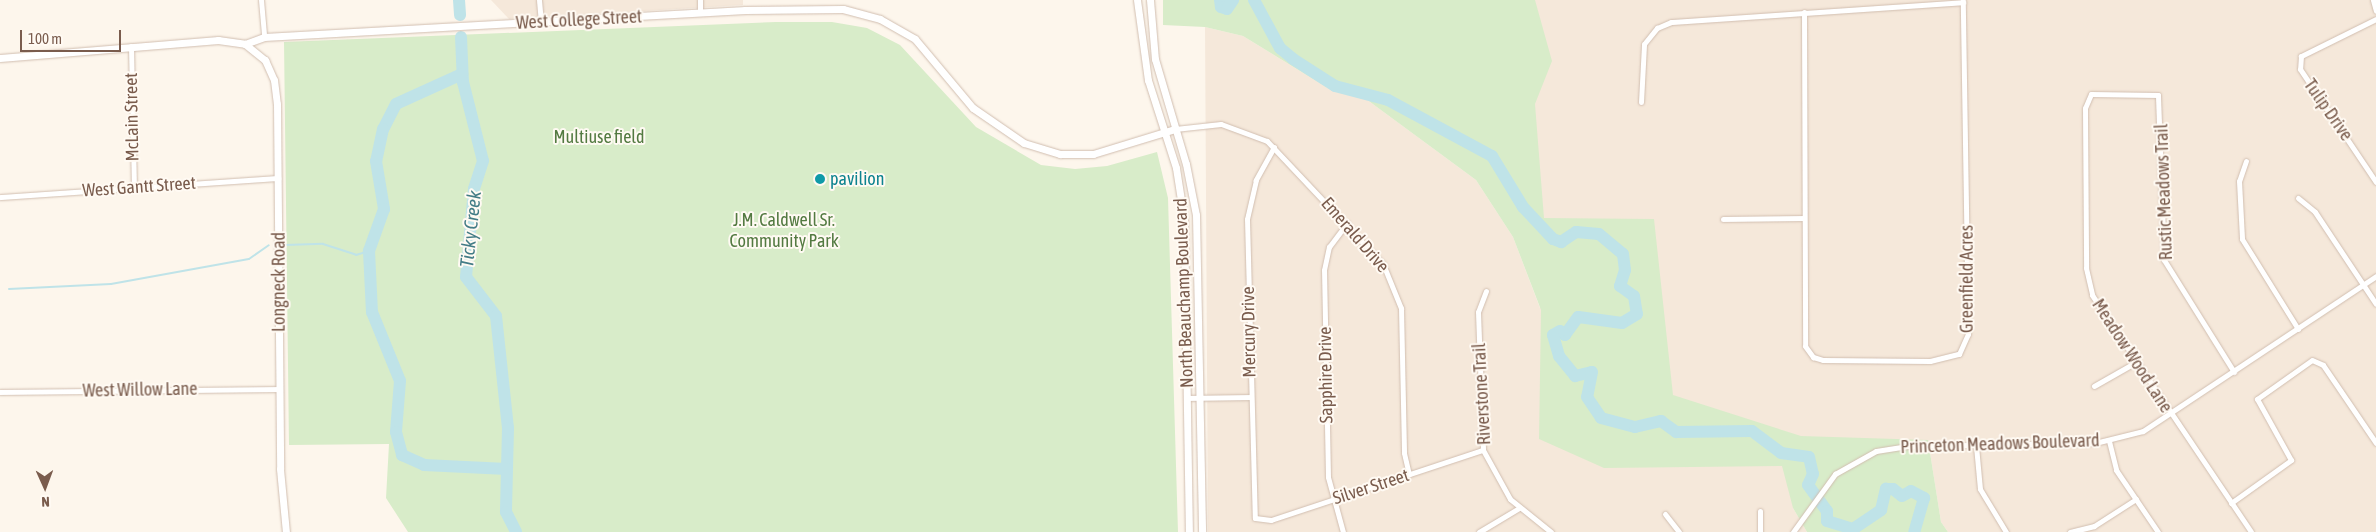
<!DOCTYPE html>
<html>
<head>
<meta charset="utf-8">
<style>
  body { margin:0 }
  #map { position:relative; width:2376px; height:532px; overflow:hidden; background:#fdf6ec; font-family:"Asap Condensed",sans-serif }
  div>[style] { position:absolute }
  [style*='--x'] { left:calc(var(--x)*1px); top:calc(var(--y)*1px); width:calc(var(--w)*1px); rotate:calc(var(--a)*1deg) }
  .residential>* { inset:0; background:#f5e8da }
  .green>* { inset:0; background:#d8ecc9 }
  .stream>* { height:2px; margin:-1px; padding:0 1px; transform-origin:1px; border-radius:1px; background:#bfe3e8 }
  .river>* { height:12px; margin:-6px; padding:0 6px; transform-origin:6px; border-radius:6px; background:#bfe3e8 }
  .roads { filter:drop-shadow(0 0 1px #d1beb0) drop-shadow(0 0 1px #d1beb0) }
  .minor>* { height:5px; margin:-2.5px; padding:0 2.5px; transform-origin:2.5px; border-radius:2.5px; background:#fff }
  .tertiary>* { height:7px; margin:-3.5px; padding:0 3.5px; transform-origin:3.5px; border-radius:3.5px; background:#fff }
  .dots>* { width:14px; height:14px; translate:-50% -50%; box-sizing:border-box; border:2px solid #fffaf3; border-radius:50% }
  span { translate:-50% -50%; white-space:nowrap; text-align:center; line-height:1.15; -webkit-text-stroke:4px #fffaf3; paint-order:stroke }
  .street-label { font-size:18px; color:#7a5c4d }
  .park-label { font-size:18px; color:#537a41 }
  .culture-label { font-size:18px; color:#0d838f }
  .left { translate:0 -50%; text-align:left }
  .water-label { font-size:19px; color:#437c86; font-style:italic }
  .north { position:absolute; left:20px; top:462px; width:50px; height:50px; -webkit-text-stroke:4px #fffaf3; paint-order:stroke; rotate:178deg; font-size:14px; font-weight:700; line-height:20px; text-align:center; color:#7a5c4d }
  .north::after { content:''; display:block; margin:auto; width:18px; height:22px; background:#7a5c4d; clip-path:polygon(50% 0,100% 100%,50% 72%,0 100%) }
  .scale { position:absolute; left:20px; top:30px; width:101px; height:22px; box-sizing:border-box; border:2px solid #7a5c4d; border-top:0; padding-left:6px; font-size:15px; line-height:18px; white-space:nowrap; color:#7a5c4d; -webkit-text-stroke:4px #fffaf3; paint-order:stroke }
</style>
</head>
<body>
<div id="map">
  <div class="residential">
    <i style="clip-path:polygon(491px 0,743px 0,743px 5px,509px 19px)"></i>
    <i style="clip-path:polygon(1525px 0,2376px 0,2376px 532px,1948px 532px,1941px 522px,1928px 440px,1793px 508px,1807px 532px,1208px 532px,1205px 27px,1243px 36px,1326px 87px,1366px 99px,1476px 180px,1513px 237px,1540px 308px)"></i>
  </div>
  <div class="green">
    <i style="clip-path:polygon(1163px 0,1535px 0,1552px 61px,1535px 104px,1544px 218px,1654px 219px,1673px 395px,1801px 436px,1928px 440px,1941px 522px,1948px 532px,1807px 532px,1793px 508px,1782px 466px,1604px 468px,1539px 439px,1541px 310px,1513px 237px,1476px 180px,1366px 99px,1326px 87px,1243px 36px,1205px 27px,1163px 25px)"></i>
    <i style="clip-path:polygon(776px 22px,832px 22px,867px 28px,900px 45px,976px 127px,1041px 165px,1075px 169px,1107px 166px,1157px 152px,1168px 198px,1178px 532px,408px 532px,386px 498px,389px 444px,289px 445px,284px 42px)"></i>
  </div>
  <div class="stream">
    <i style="--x:285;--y:245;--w:38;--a:-2"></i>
    <i style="--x:323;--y:244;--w:35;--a:18"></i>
    <i style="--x:356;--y:255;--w:14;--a:-17"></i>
    <i style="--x:9;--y:289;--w:102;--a:-2.8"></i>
    <i style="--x:111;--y:284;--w:140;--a:-10.3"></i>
    <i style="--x:249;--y:259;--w:24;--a:-35"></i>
  </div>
  <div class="river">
    <i style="--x:459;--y:0;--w:15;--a:86"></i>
    <i style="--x:1220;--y:0;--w:7;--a:82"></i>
    <i style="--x:1221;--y:7;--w:6;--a:18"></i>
    <i style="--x:1227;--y:9;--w:11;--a:-56"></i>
    <i style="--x:1254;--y:0;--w:55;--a:61.6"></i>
    <i style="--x:1280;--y:48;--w:17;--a:40"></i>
    <i style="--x:1293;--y:59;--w:50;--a:32.7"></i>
    <i style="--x:1335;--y:86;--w:55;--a:14.8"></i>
    <i style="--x:1388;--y:100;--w:118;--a:28.3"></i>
    <i style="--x:1492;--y:156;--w:60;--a:58.7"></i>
    <i style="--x:1523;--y:207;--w:44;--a:46.8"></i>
    <i style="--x:1553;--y:239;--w:9;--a:21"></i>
    <i style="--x:1561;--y:242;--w:18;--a:-34"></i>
    <i style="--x:1576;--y:232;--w:23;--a:5"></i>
    <i style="--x:1599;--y:234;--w:31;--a:40"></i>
    <i style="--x:1623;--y:254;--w:16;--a:83"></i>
    <i style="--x:1625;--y:270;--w:17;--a:107"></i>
    <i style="--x:1620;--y:286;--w:17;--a:36"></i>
    <i style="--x:1634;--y:296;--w:18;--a:81"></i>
    <i style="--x:1637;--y:314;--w:17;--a:149"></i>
    <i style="--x:1622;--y:323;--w:44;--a:-172.2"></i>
    <i style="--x:1578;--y:317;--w:22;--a:126"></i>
    <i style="--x:1565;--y:335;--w:6;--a:-141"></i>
    <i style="--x:1560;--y:331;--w:8;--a:150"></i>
    <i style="--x:1553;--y:335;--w:22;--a:74"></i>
    <i style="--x:1559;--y:356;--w:26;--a:51"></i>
    <i style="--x:1575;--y:376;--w:17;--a:-13"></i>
    <i style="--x:1592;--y:372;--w:25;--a:101"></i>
    <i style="--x:1587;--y:397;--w:25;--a:56"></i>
    <i style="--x:1601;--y:418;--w:35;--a:15"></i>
    <i style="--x:1635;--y:427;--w:27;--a:-13"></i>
    <i style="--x:1661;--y:421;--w:19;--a:36"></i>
    <i style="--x:1676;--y:432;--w:76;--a:-0.8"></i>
    <i style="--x:1752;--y:431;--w:36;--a:37"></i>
    <i style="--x:1781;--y:453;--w:28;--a:8"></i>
    <i style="--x:1809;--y:457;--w:17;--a:77"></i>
    <i style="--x:1813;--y:474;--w:12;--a:114"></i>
    <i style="--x:1808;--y:485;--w:32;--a:54"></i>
    <i style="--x:1827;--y:511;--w:10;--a:90"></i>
    <i style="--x:1827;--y:521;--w:27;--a:17"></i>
    <i style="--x:1853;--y:529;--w:34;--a:-34"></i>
    <i style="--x:1881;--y:510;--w:22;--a:-77"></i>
    <i style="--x:1886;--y:489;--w:7;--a:0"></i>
    <i style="--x:1893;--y:489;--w:11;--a:38"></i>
    <i style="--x:1902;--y:496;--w:10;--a:-29"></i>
    <i style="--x:1911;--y:491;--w:15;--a:28"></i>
    <i style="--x:1924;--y:498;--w:35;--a:106"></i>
    <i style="--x:461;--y:37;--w:45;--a:87.5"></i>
    <i style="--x:463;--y:82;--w:81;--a:75.8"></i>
    <i style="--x:483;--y:161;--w:29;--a:108"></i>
    <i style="--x:474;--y:189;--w:88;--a:95.2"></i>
    <i style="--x:466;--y:277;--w:49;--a:52.4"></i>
    <i style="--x:496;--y:316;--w:113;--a:83.9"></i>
    <i style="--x:508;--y:428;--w:84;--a:91.4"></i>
    <i style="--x:506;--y:512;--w:22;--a:63"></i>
    <i style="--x:462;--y:74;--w:72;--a:155.6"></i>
    <i style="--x:396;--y:104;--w:28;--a:117"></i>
    <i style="--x:383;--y:129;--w:33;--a:102"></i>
    <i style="--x:376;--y:161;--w:49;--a:80.5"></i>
    <i style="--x:384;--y:209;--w:45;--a:109.7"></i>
    <i style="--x:369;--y:251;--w:61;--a:87.2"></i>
    <i style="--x:372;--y:312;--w:74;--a:67.9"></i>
    <i style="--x:400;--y:381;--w:51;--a:94.5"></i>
    <i style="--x:396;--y:432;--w:24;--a:75"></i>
    <i style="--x:402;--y:455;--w:24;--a:24"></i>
    <i style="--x:424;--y:465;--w:83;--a:2.8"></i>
  </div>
  <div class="roads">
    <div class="minor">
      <i style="--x:261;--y:0;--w:37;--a:85"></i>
      <i style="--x:539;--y:0;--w:22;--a:85"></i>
      <i style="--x:700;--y:0;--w:13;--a:90"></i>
      <i style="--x:2373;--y:0;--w:11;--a:75"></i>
      <i style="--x:1804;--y:12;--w:334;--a:89.8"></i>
      <i style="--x:1805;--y:346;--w:14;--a:54"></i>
      <i style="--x:1813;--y:357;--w:10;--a:17"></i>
      <i style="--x:1823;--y:360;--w:107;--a:0.5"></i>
      <i style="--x:1930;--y:361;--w:30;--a:-14"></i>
      <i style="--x:1959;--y:354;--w:22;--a:-66"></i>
      <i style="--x:1968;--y:334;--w:334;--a:-90.9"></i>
      <i style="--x:2376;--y:19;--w:84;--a:153.7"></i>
      <i style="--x:2301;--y:56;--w:13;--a:94"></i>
      <i style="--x:2300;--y:69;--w:136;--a:56.1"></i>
      <i style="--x:131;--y:46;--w:142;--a:88.8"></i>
      <i style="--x:1641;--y:102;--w:58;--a:-87"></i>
      <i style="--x:1644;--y:44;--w:21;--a:-51"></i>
      <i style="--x:1657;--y:28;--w:15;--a:-23"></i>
      <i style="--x:1671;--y:22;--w:293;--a:-3.9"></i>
      <i style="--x:1175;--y:129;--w:46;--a:-6.2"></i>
      <i style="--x:1221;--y:124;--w:49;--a:20.3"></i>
      <i style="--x:1267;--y:141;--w:169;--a:46.7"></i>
      <i style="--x:1383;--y:264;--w:48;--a:67.8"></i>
      <i style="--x:1401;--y:308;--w:145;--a:88.8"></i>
      <i style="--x:1404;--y:453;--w:22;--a:77"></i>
      <i style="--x:1274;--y:147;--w:38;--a:119"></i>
      <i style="--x:1256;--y:180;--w:40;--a:103"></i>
      <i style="--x:1247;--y:219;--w:299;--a:88.5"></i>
      <i style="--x:1255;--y:518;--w:16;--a:7"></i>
      <i style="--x:1271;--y:520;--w:223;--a:-18.3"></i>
      <i style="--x:2246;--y:161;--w:21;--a:109"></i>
      <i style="--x:2239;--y:181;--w:58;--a:87"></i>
      <i style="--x:2242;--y:239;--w:106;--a:58.1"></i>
      <i style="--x:0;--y:197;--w:279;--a:-3.9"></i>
      <i style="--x:2298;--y:198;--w:22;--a:39"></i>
      <i style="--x:2315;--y:212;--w:110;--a:56.5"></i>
      <i style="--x:1723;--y:219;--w:80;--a:-0.7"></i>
      <i style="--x:1486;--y:291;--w:22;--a:111"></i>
      <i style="--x:1478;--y:312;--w:138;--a:87.9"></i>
      <i style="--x:1483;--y:450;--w:56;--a:61.1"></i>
      <i style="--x:1510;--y:499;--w:53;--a:38.8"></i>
      <i style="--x:2234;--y:372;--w:132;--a:-122"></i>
      <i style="--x:2164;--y:260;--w:165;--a:-92.1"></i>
      <i style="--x:2158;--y:95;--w:67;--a:-179.1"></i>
      <i style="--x:2091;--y:94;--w:15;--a:113"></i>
      <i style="--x:2085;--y:108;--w:160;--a:89.6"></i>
      <i style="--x:2086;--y:268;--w:28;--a:77"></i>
      <i style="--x:2092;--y:295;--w:285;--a:56.1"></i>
      <i style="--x:2094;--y:386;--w:48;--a:-29.7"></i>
      <i style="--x:0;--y:392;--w:280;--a:-0.6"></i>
      <i style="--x:1187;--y:398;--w:63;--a:-0.9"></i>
      <i style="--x:2109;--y:441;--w:30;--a:76"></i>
      <i style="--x:2116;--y:470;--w:75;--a:55.9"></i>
      <i style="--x:1976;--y:446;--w:43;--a:84.7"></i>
      <i style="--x:1980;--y:489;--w:50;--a:58.8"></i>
      <i style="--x:2231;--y:503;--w:74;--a:-35.6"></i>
      <i style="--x:2291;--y:460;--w:70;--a:-119.1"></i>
      <i style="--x:2257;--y:399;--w:67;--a:-35.3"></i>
      <i style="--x:2312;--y:360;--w:12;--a:24"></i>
      <i style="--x:2323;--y:365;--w:94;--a:55.8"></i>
      <i style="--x:1760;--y:511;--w:21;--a:90"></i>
      <i style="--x:1665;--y:514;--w:23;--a:52"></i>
      <i style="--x:1343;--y:532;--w:57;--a:-105.3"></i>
      <i style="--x:1328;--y:477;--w:207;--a:-91.1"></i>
      <i style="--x:1324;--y:270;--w:24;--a:-78"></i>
      <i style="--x:1329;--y:247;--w:30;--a:-53"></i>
      <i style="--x:1479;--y:532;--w:47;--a:-31"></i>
      <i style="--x:1793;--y:532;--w:72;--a:-54.1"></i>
      <i style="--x:1835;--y:474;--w:47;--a:-29.3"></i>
      <i style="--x:1876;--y:451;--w:32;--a:-9"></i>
      <i style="--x:1908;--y:446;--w:187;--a:-0.9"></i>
      <i style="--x:2095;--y:443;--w:49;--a:-14"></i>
      <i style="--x:2143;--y:431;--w:280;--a:-33.6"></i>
      <i style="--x:2070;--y:532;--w:25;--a:-14"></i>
      <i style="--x:2094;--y:526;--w:50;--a:-32.7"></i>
    </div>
    <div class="tertiary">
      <i style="--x:1137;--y:0;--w:81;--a:82.2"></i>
      <i style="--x:1148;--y:80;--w:92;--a:72.3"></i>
      <i style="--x:1176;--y:168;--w:52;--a:81.1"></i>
      <i style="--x:1184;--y:219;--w:313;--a:89.1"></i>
      <i style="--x:1150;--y:0;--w:59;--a:85.2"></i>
      <i style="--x:1155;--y:59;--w:109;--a:73.6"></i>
      <i style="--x:1186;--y:164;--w:52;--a:78.9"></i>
      <i style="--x:1196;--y:215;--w:317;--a:88.9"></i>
      <i style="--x:245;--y:44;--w:20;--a:-20"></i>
      <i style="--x:264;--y:37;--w:482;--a:-3.2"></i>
      <i style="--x:745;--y:10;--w:98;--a:-0.6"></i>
      <i style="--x:843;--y:9;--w:38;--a:15"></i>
      <i style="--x:880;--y:19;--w:40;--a:29.7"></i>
      <i style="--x:915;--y:39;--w:90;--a:50"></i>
      <i style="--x:973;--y:108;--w:62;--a:34.5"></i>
      <i style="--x:1024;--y:143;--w:38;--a:17"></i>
      <i style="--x:1060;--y:154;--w:33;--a:0"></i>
      <i style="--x:1093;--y:154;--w:86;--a:-17"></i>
      <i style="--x:0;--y:58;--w:219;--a:-4.7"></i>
      <i style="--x:218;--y:40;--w:27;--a:8"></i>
      <i style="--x:245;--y:44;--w:26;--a:39"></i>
      <i style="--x:265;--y:60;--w:22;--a:66"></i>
      <i style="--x:274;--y:80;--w:24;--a:83"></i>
      <i style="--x:277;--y:104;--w:365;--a:89.5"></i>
      <i style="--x:280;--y:469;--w:63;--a:84.6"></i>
    </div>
  </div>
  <div class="dots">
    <i style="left:820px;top:179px;background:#0f9aa8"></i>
  </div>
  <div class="street-label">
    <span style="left:579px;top:20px;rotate:-3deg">West College Street</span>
    <span style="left:2328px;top:110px;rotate:55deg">Tulip Drive</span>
    <span style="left:132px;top:117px;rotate:-91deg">McLain Street</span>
    <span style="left:139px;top:187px;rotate:-4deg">West Gantt Street</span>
    <span style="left:2164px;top:192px;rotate:-92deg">Rustic Meadows Trail</span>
    <span style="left:1355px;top:235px;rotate:49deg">Emerald Drive</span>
    <span style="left:1967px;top:279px;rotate:-90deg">Greenfield Acres</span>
    <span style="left:279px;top:282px;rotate:-90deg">Longneck Road</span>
    <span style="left:1184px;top:293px;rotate:-92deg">North Beauchamp Boulevard</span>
    <span style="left:1249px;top:332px;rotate:-91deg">Mercury Drive</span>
    <span style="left:2132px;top:356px;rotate:57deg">Meadow Wood Lane</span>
    <span style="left:1326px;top:375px;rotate:-91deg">Sapphire Drive</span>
    <span style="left:140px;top:390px;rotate:-1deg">West Willow Lane</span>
    <span style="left:1482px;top:394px;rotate:-93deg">Riverstone Trail</span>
    <span style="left:2000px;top:444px;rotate:-2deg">Princeton Meadows Boulevard</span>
    <span style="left:1371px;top:487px;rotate:-18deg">Silver Street</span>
  </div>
  <div class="park-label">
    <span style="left:599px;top:137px">Multiuse field</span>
    <span style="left:784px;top:231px">J.M. Caldwell Sr.<br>Community Park</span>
  </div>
  <div class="culture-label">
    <span class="left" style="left:830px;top:179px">pavilion</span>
  </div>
  <div class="water-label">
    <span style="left:471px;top:229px;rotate:-84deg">Ticky Creek</span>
  </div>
  <div class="north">N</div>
  <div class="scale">100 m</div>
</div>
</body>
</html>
